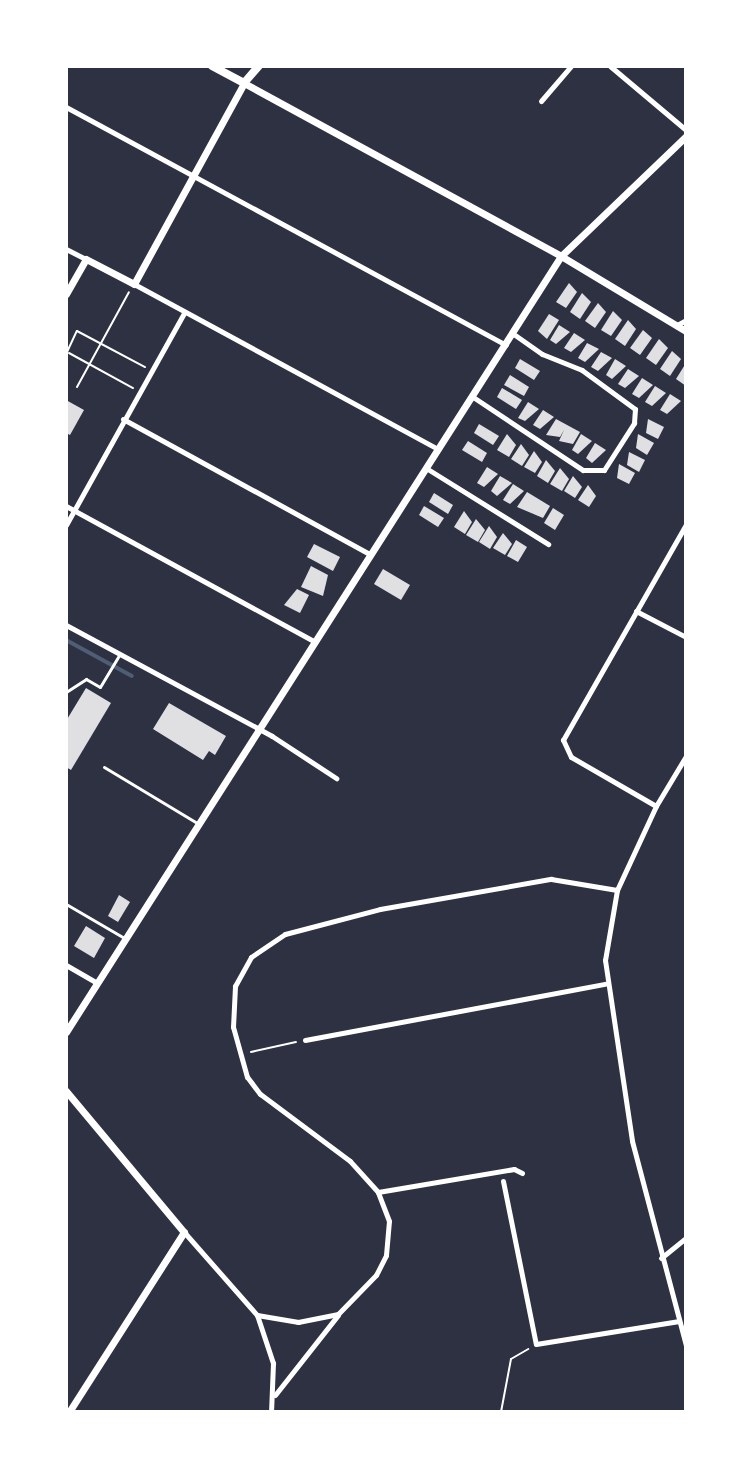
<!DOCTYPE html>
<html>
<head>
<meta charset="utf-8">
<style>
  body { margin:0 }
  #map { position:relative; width:752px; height:1478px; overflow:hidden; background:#2d3142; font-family:"Varela Round",sans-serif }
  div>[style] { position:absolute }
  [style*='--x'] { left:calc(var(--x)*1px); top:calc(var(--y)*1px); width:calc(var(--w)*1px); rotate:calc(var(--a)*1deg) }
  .stream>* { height:4px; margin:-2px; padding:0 2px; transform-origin:2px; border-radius:2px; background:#4f5d75 }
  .building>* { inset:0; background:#e0e0e3 }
  .path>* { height:2px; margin:-1px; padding:0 1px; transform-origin:1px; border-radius:1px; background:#fff }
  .service>* { height:3px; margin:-1.5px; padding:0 1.5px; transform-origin:1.5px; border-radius:1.5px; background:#fff }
  .minor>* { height:5px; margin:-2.5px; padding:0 2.5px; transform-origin:2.5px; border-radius:2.5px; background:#fff }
  .tertiary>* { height:7px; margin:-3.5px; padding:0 3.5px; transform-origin:3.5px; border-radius:3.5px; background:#fff }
  .secondary>* { height:8px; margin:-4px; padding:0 4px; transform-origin:4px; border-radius:4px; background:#fff }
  span { translate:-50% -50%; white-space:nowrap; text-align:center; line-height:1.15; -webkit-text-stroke:6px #fff; paint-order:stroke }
  .frame { position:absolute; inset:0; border:68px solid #fff; pointer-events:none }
</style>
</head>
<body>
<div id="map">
  <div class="stream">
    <i style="--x:66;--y:640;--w:75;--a:28.6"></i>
  </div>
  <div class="building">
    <i style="clip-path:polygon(569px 283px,577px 292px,566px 308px,556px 302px)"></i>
    <i style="clip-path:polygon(582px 293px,591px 302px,580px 319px,570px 312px)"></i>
    <i style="clip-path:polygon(598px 303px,606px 312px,595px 328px,585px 321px)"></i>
    <i style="clip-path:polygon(613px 311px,622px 320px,611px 336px,601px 330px)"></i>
    <i style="clip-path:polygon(549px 314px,559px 320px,547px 339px,538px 331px)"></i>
    <i style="clip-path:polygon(628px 320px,636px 329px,625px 346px,615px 339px)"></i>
    <i style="clip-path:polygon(559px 325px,570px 332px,556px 344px,550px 340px)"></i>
    <i style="clip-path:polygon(643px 330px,652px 338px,640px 355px,630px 348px)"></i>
    <i style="clip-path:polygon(574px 333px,585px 340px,571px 352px,564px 348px)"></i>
    <i style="clip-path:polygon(659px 339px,668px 348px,656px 365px,646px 358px)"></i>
    <i style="clip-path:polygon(587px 343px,599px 349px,585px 362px,578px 358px)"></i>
    <i style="clip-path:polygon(672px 351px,681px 359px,670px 376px,660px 369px)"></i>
    <i style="clip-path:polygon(601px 352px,612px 358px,598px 371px,591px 367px)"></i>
    <i style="clip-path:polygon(520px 359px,540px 371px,534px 380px,515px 368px)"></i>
    <i style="clip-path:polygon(615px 359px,626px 366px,612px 379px,606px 375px)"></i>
    <i style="clip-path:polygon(686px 363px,686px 386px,676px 379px)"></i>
    <i style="clip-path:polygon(628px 369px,639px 376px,625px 388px,618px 384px)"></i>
    <i style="clip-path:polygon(510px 375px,529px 387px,524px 396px,504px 385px)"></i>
    <i style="clip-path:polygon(642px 378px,653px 385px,639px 398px,632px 394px)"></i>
    <i style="clip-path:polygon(655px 386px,666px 393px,652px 406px,645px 402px)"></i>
    <i style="clip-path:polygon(502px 388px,522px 400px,516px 409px,497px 397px)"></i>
    <i style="clip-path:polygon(670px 394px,681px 401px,667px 414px,660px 410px)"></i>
    <i style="clip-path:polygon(66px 400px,84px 410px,70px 435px,66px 433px)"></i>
    <i style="clip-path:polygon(528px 402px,539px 409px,525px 421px,518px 418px)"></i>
    <i style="clip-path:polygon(543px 410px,554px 417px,540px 429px,533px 425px)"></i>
    <i style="clip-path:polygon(556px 419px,580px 432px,573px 444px,559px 441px,564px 430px,560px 437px,546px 435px)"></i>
    <i style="clip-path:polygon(648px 419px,664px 427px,658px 439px,646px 433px)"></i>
    <i style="clip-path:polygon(479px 424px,499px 436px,493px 445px,474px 433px)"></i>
    <i style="clip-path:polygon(507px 434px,516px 445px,509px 457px,497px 450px)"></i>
    <i style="clip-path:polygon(581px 434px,592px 441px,578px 454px,572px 450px)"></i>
    <i style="clip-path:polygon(638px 434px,654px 443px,647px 455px,636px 448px)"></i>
    <i style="clip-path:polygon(468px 441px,487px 453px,482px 462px,462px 450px)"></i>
    <i style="clip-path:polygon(595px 443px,606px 450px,592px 463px,586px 458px)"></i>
    <i style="clip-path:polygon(521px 444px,529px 455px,522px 466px,511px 459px)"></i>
    <i style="clip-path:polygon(534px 451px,542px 462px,535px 473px,524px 467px)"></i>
    <i style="clip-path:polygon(629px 452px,645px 460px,639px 472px,627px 465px)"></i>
    <i style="clip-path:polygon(546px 460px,555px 471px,548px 483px,537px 476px)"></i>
    <i style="clip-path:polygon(619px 464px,635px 473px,629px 484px,617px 478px)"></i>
    <i style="clip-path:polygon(487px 467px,498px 474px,484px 487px,477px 483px)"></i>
    <i style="clip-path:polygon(560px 468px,569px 479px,562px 491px,550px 484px)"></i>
    <i style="clip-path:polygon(500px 476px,512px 483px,497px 496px,491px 491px)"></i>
    <i style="clip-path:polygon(573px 476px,582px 487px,575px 498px,564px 491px)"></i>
    <i style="clip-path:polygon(513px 484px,524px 491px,510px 504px,503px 500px)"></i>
    <i style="clip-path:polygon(588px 485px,596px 496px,589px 507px,578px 500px)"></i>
    <i style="clip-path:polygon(527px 492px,550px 506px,543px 518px,517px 507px)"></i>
    <i style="clip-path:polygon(434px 493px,453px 505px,448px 514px,429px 502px)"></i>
    <i style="clip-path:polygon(424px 506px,444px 518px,438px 527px,419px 515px)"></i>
    <i style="clip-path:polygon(553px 508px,564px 515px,555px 530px,544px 523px)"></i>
    <i style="clip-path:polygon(464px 511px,472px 522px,465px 534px,454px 527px)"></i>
    <i style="clip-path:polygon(476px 519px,485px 530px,478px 542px,466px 535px)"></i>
    <i style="clip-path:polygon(489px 526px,497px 537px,490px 549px,479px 542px)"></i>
    <i style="clip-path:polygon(503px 533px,512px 544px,505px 555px,493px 548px)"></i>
    <i style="clip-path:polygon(516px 540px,527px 547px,518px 562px,507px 556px)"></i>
    <i style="clip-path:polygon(314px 544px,340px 557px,333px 571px,307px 557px)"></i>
    <i style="clip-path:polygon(311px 566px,328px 575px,323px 596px,301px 587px)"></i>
    <i style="clip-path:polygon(383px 569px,410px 585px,401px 600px,374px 584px)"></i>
    <i style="clip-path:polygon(297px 589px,309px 595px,300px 613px,284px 605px)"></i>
    <i style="clip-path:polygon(86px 688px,111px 703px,71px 770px,66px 767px,66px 721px)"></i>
    <i style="clip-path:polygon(169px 703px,226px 736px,215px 755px,209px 751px,203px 760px,153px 729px)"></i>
    <i style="clip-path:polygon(119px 895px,130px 902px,118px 922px,108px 916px)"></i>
    <i style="clip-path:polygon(86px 926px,105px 938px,94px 958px,74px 946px)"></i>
  </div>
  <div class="path">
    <i style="--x:67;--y:352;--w:23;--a:-65"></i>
    <i style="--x:77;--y:331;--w:77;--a:27.9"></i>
    <i style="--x:69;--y:353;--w:73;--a:28.7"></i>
    <i style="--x:77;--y:387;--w:108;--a:-61.3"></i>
    <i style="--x:251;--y:1052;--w:46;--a:-12.5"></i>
    <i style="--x:501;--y:1412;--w:54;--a:-79.3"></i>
    <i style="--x:511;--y:1359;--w:20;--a:-30"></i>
  </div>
  <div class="service">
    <i style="--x:66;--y:692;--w:24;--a:-33"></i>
    <i style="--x:86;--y:679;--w:16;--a:30"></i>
    <i style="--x:100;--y:687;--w:37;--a:-59"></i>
    <i style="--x:104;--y:767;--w:111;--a:31"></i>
    <i style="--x:66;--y:904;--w:69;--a:30.3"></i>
  </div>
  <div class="minor">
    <i style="--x:610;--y:66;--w:99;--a:40.1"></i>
    <i style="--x:541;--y:101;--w:46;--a:-49.4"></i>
    <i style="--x:66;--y:107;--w:500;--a:28.41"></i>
    <i style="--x:66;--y:249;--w:22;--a:27"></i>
    <i style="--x:134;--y:284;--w:346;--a:28.5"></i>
    <i style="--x:677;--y:325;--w:10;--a:-29"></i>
    <i style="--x:473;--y:397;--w:132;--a:33.6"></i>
    <i style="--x:583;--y:470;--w:21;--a:0"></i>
    <i style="--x:604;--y:470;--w:56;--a:-57.4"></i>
    <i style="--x:634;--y:423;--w:14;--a:-86"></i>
    <i style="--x:635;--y:409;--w:66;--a:-143.7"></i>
    <i style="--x:582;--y:370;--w:43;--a:-158.2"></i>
    <i style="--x:542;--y:354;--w:33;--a:-145"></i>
    <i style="--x:123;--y:419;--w:281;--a:28.7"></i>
    <i style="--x:426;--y:468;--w:144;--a:31.9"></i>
    <i style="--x:66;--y:506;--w:284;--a:28.6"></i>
    <i style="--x:66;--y:525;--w:243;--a:-60.9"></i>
    <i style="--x:636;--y:611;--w:56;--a:27.5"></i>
    <i style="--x:66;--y:625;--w:234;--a:28.3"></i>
    <i style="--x:272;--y:736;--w:77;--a:33.3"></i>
    <i style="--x:686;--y:756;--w:58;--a:121"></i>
    <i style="--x:656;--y:806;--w:93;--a:114.9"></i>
    <i style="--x:617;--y:890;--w:71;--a:99.7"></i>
    <i style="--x:605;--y:960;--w:183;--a:81.5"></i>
    <i style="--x:632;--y:1141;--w:211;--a:75.2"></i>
    <i style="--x:656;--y:806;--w:98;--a:-150"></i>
    <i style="--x:571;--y:757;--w:19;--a:-115"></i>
    <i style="--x:563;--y:740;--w:249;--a:-60.3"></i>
    <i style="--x:66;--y:965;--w:36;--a:30"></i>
    <i style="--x:305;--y:1040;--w:305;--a:-10.6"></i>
    <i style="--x:503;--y:1181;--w:166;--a:78.6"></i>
    <i style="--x:536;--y:1344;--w:145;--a:-9.1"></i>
    <i style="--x:378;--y:1192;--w:138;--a:-9.6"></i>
    <i style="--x:514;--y:1169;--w:9;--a:27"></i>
    <i style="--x:184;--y:1232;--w:111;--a:48.7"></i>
    <i style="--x:257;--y:1315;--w:51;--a:71.6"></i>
    <i style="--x:273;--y:1363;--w:49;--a:92.3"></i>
    <i style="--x:661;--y:1258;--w:32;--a:-39"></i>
    <i style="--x:257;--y:1315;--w:42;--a:9.7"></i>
    <i style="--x:298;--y:1322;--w:41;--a:-11.3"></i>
    <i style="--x:338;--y:1314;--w:54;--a:-45.7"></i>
    <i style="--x:376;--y:1275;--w:22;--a:-63"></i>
    <i style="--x:386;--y:1255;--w:34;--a:-85"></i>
    <i style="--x:389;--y:1221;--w:31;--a:-111"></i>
    <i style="--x:378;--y:1192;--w:42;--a:-132.1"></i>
    <i style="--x:350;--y:1161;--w:112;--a:-143.3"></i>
    <i style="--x:260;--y:1094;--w:21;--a:-127"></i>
    <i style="--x:247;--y:1077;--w:52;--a:-105.6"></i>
    <i style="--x:233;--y:1027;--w:41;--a:-87.2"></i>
    <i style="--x:235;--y:986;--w:33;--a:-61"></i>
    <i style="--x:251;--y:957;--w:41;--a:-34.1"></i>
    <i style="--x:285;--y:934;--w:98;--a:-14.7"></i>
    <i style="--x:380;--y:909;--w:174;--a:-10"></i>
    <i style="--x:551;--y:879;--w:67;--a:9.5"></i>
    <i style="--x:275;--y:1395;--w:102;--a:-51.8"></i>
  </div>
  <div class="tertiary">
    <i style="--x:66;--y:294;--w:40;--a:-60.3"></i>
    <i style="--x:86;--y:259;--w:54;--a:27.5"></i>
    <i style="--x:134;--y:284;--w:229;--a:-61.3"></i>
    <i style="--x:244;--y:83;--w:361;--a:28.6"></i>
    <i style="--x:561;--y:256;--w:146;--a:31"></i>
    <i style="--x:66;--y:1032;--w:920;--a:-57.47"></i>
    <i style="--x:561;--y:256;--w:173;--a:-43.8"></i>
    <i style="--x:66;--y:1091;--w:184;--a:50.1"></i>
    <i style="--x:184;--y:1232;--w:214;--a:122.6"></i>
  </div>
  <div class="secondary">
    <i style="--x:212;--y:66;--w:36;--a:28"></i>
    <i style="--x:244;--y:83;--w:23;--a:-49"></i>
  </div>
  <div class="frame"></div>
</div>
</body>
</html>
